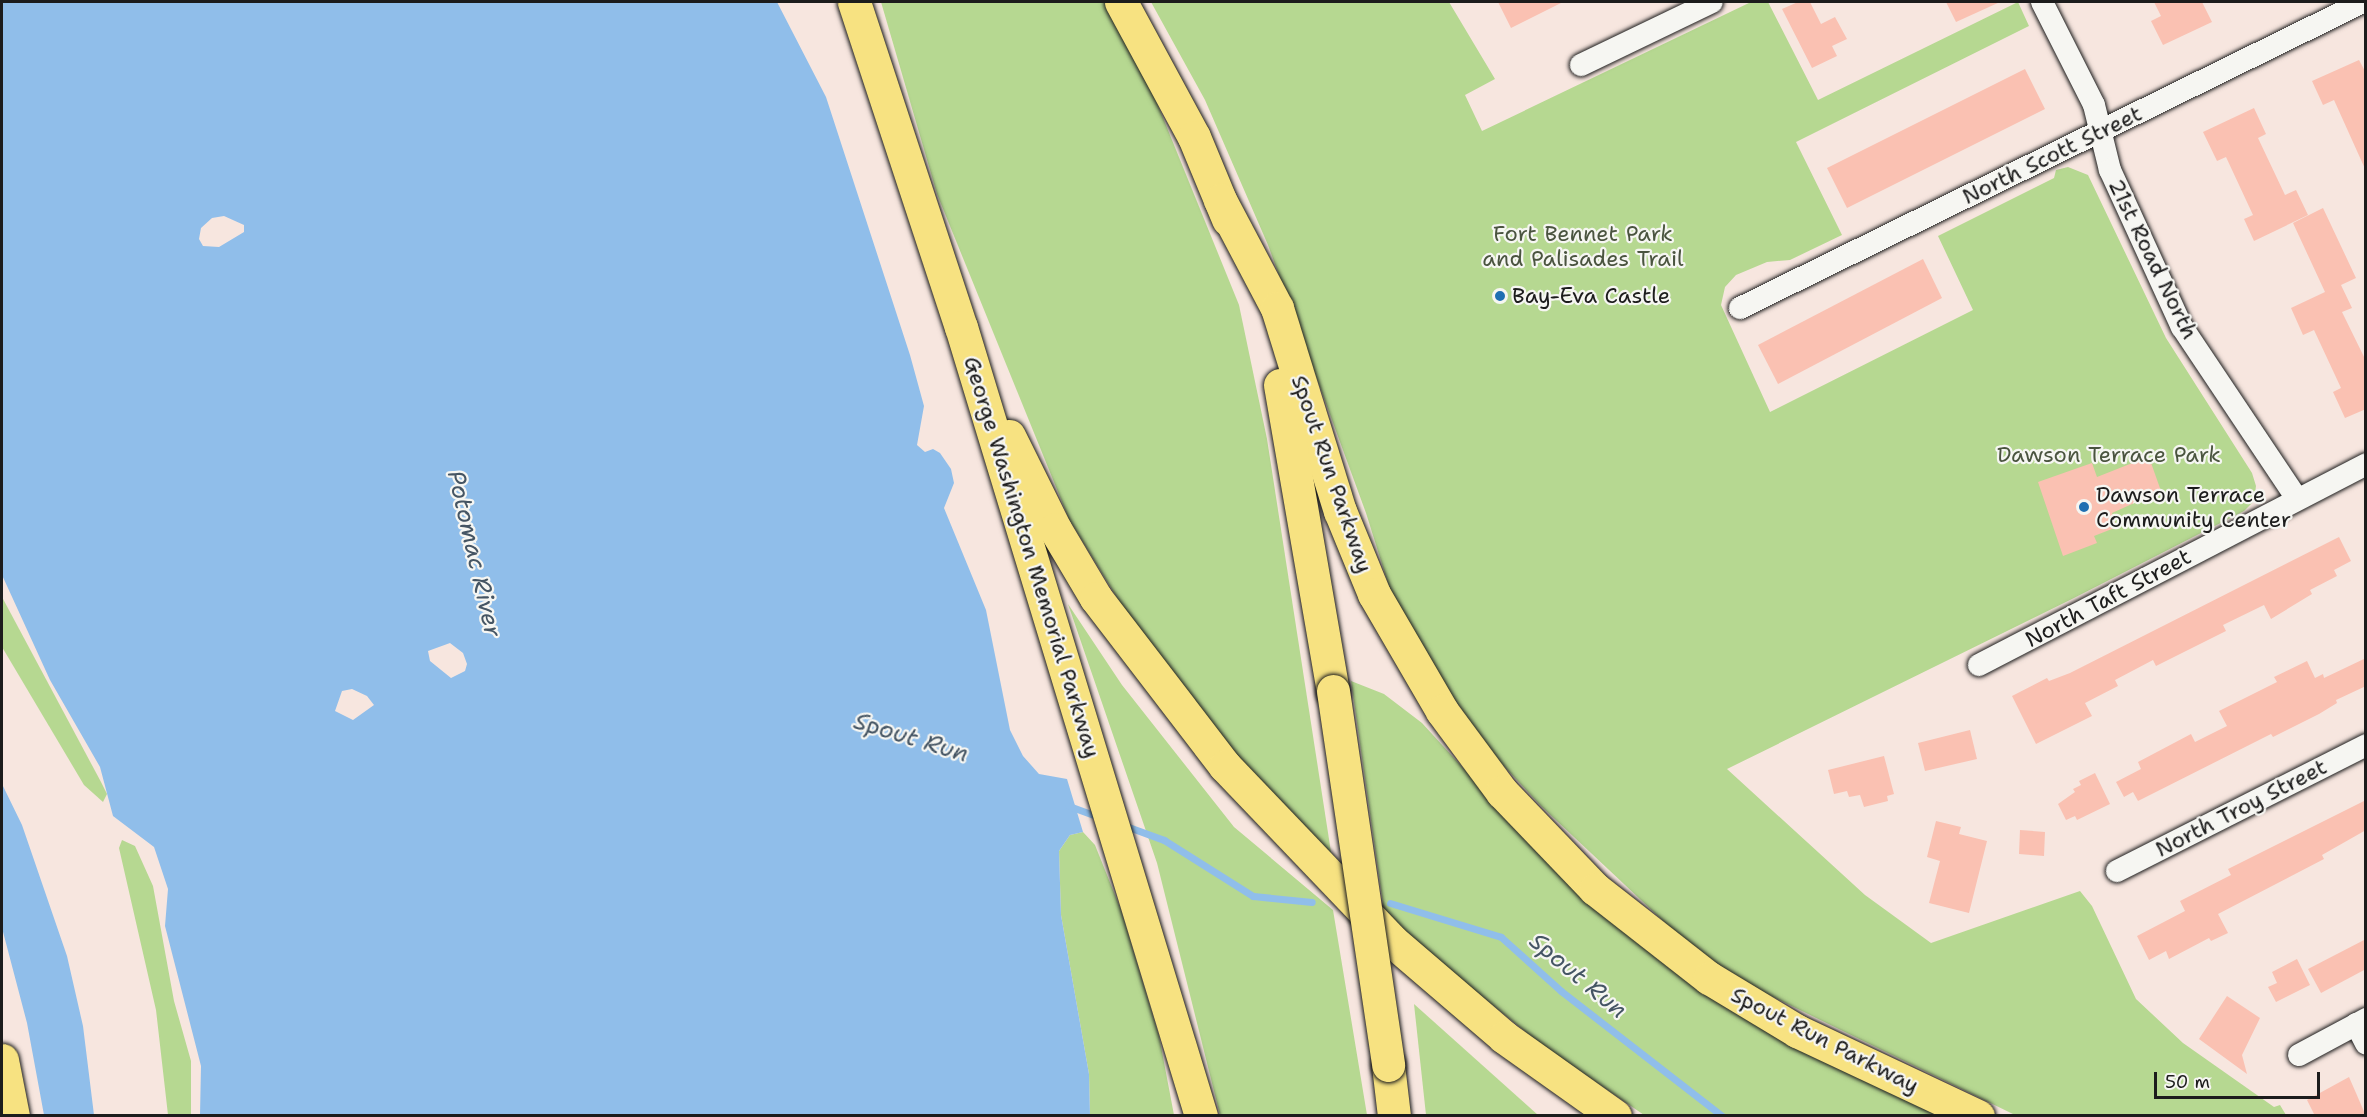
<!DOCTYPE html>
<html>
<head>
<meta charset="utf-8">
<style>
  body { margin:0 }
  #map { position:relative; width:2367px; height:1117px; overflow:hidden; background:#f7e6df; font-family:"Shantell Sans",sans-serif }
  div>[style] { position:absolute }
  [style*='--x'] { left:calc(var(--x)*1px); top:calc(var(--y)*1px); width:calc(var(--w)*1px); rotate:calc(var(--a)*1deg) }
  .green>* { inset:0; background:#b6d891 }
  .water>* { inset:0; background:#90beea }
  .stream>* { height:7px; margin:-3.5px; padding:0 3.5px; transform-origin:3.5px; border-radius:3.5px; background:#90beea }
  .building>* { inset:0; background:#fac1b2 }
  .roads { filter:drop-shadow(0 0 2px #1c1c1c) drop-shadow(0 0 2px #1c1c1c) }
  .street>* { height:22px; margin:-11px; padding:0 11px; transform-origin:11px; border-radius:11px; background:#f6f6f2 }
  .highway>* { height:33px; margin:-16.5px; padding:0 16.5px; transform-origin:16.5px; border-radius:16.5px; background:#f7e281 }
  .bridges { filter:drop-shadow(0 0 2px #1c1c1c) drop-shadow(0 0 2px #1c1c1c) }
  .highway-bridge>* { height:33px; margin:-16.5px; padding:0 16.5px; transform-origin:16.5px; border-radius:16.5px; background:#f7e281 }
  .dots>* { width:16px; height:16px; translate:-50% -50%; box-sizing:border-box; border:3px solid #f6f6f2; border-radius:50% }
  span { translate:-50% -50%; white-space:nowrap; text-align:center; line-height:1.15; -webkit-text-stroke:4.5px #f6f6f2; paint-order:stroke }
  .street-label { font-size:22px; color:#1c1c1c }
  .park-label { font-size:22px; color:#4a543f }
  .poi-label { font-size:22px; color:#1c1c1c }
  .left { translate:0 -50%; text-align:left }
  .water-label { font-size:24px; color:#455564; font-style:italic }
  .frame { position:absolute; inset:0; border:3px solid #1c1c1c; pointer-events:none }
  .scale { position:absolute; left:2154px; top:1072px; width:166px; height:27px; box-sizing:border-box; border:3px solid #1c1c1c; border-top:0; padding-left:8px; font-size:18px; line-height:21px; white-space:nowrap; color:#1c1c1c; -webkit-text-stroke:4px #f6f6f2; paint-order:stroke }
</style>
</head>
<body>
<div id="map">
  <div class="green">
    <i style="clip-path:polygon(881px 2px,1104px 2px,1148px 81px,1239px 305px,1267px 439px,1333px 865px,1219px 741px,1130px 619px,1069px 519px,937px 194px)"></i>
    <i style="clip-path:polygon(1151px 2px,1449px 2px,1495px 79px,1465px 95px,1482px 131px,1751px 2px,1768px 2px,1818px 100px,2018px 2px,2029px 26px,1796px 142px,1842px 235px,1790px 260px,1767px 262px,1736px 275px,1725px 287px,1721px 305px,1770px 412px,1973px 310px,1938px 236px,2054px 178px,2056px 170px,2068px 167px,2088px 175px,2166px 338px,2252px 473px,2256px 486px,2254px 501px,2244px 511px,2074px 598px,1727px 769px,1865px 895px,1931px 943px,2080px 891px,2092px 906px,2136px 999px,2183px 1043px,2274px 1107px,2280px 1105px,2286px 1115px,2015px 1115px,1763px 992px,1692px 948px,1541px 806px,1488px 749px,1398px 615px,1366px 513px,1268px 245px,1205px 100px)"></i>
    <i style="clip-path:polygon(2px 597px,101px 782px,107px 794px,103px 802px,84px 785px,2px 647px)"></i>
    <i style="clip-path:polygon(1068px 604px,1122px 685px,1234px 827px,1333px 910px,1367px 1115px,1220px 1115px,1157px 863px)"></i>
    <i style="clip-path:polygon(1351px 681px,1384px 694px,1422px 723px,1559px 873px,1945px 1115px,1644px 1115px,1542px 1045px,1385px 918px)"></i>
    <i style="clip-path:polygon(1083px 832px,1095px 845px,1121px 910px,1159px 1036px,1174px 1115px,1090px 1115px,1089px 1074px,1061px 915px,1059px 851px,1070px 835px)"></i>
    <i style="clip-path:polygon(122px 840px,135px 846px,153px 886px,174px 1001px,191px 1061px,191px 1115px,168px 1115px,156px 1010px,119px 848px)"></i>
    <i style="clip-path:polygon(1414px 1004px,1538px 1115px,1426px 1115px)"></i>
  </div>
  <div class="water">
    <i style="clip-path:polygon(evenodd,2px 2px,777px 2px,826px 97px,910px 355px,924px 406px,917px 445px,925px 452px,933px 449px,940px 453px,951px 469px,954px 483px,944px 508px,986px 610px,1010px 730px,1023px 756px,1039px 774px,1067px 779px,1083px 832px,1070px 835px,1059px 851px,1061px 915px,1089px 1074px,1090px 1115px,200px 1115px,201px 1066px,165px 926px,168px 889px,154px 847px,113px 816px,100px 767px,50px 680px,2px 575px,2px 2px,224px 216px,244px 225px,244px 232px,219px 247px,203px 246px,199px 239px,201px 228px,212px 218px,224px 216px,2px 2px,450px 643px,463px 653px,467px 664px,465px 671px,451px 678px,430px 661px,428px 651px,450px 643px,2px 2px,352px 689px,367px 696px,374px 705px,353px 720px,335px 711px,342px 691px,352px 689px)"></i>
    <i style="clip-path:polygon(2px 784px,22px 825px,67px 956px,83px 1026px,94px 1115px,44px 1115px,27px 1023px,2px 928px)"></i>
  </div>
  <div class="stream">
    <i style="--x:1069;--y:806;--w:32;--a:20"></i>
    <i style="--x:1123;--y:825;--w:44;--a:20.1"></i>
    <i style="--x:1164;--y:840;--w:105;--a:32.2"></i>
    <i style="--x:1253;--y:896;--w:59;--a:5.8"></i>
    <i style="--x:1390;--y:903;--w:116;--a:17"></i>
    <i style="--x:1501;--y:937;--w:81;--a:42"></i>
    <i style="--x:1561;--y:991;--w:204;--a:37.8"></i>
  </div>
  <div class="building">
    <i style="clip-path:polygon(1498px 2px,1563px 2px,1511px 28px)"></i>
    <i style="clip-path:polygon(1798px 2px,1810px 2px,1821px 24px,1835px 17px,1847px 39px,1832px 46px,1837px 56px,1812px 68px,1782px 9px)"></i>
    <i style="clip-path:polygon(1946px 2px,2000px 2px,1956px 22px)"></i>
    <i style="clip-path:polygon(2154px 2px,2202px 2px,2212px 22px,2163px 45px,2151px 21px,2161px 16px)"></i>
    <i style="clip-path:polygon(2359px 60px,2366px 73px,2366px 171px,2334px 100px,2323px 105px,2312px 81px)"></i>
    <i style="clip-path:polygon(2025px 69px,2045px 109px,1847px 208px,1827px 168px)"></i>
    <i style="clip-path:polygon(2254px 108px,2266px 134px,2258px 138px,2285px 195px,2296px 190px,2308px 215px,2254px 241px,2244px 219px,2253px 215px,2226px 157px,2217px 161px,2203px 132px)"></i>
    <i style="clip-path:polygon(2323px 208px,2356px 278px,2341px 285px,2352px 308px,2342px 312px,2366px 361px,2366px 409px,2345px 418px,2333px 392px,2341px 388px,2314px 330px,2303px 335px,2291px 308px,2325px 292px,2293px 223px)"></i>
    <i style="clip-path:polygon(1923px 259px,1942px 298px,1778px 384px,1758px 345px)"></i>
    <i style="clip-path:polygon(2140px 460px,2150px 460px,2161px 491px,2112px 513px,2117px 527px,2094px 536px,2097px 543px,2063px 556px,2038px 482px,2092px 463px,2097px 477px)"></i>
    <i style="clip-path:polygon(2339px 537px,2351px 561px,2334px 570px,2337px 576px,2310px 590px,2312px 594px,2271px 619px,2264px 605px,2223px 625px,2226px 631px,2156px 666px,2153px 660px,2115px 680px,2118px 686px,2085px 703px,2092px 716px,2036px 744px,2012px 696px,2047px 678px,2049px 681px,2070px 673px)"></i>
    <i style="clip-path:polygon(2366px 658px,2366px 686px,2336px 700px,2337px 703px,2319px 714px,2273px 737px,2271px 734px,2138px 801px,2133px 792px,2124px 797px,2116px 782px,2141px 769px,2138px 762px,2191px 734px,2195px 742px,2227px 726px,2219px 711px,2277px 682px,2274px 677px,2307px 661px,2315px 678px,2323px 674px,2324px 678px)"></i>
    <i style="clip-path:polygon(1970px 730px,1977px 759px,1925px 771px,1918px 743px)"></i>
    <i style="clip-path:polygon(1884px 756px,1894px 794px,1887px 796px,1888px 801px,1864px 807px,1860px 795px,1849px 797px,1847px 791px,1834px 794px,1828px 770px)"></i>
    <i style="clip-path:polygon(2095px 773px,2110px 804px,2077px 820px,2075px 816px,2066px 820px,2058px 804px,2075px 792px,2073px 789px,2081px 785px,2079px 781px)"></i>
    <i style="clip-path:polygon(2366px 800px,2366px 830px,2322px 855px,2324px 859px,2218px 914px,2228px 933px,2211px 941px,2209px 938px,2169px 959px,2166px 951px,2149px 960px,2137px 936px,2185px 911px,2180px 901px,2231px 875px,2228px 869px)"></i>
    <i style="clip-path:polygon(1936px 821px,1961px 827px,1959px 834px,1987px 841px,1969px 913px,1929px 903px,1940px 861px,1927px 857px)"></i>
    <i style="clip-path:polygon(2020px 830px,2045px 832px,2044px 856px,2019px 854px)"></i>
    <i style="clip-path:polygon(2366px 939px,2366px 969px,2321px 993px,2308px 969px)"></i>
    <i style="clip-path:polygon(2297px 959px,2310px 985px,2276px 1002px,2268px 987px,2277px 983px,2272px 972px)"></i>
    <i style="clip-path:polygon(2227px 996px,2260px 1018px,2242px 1055px,2247px 1074px,2199px 1039px)"></i>
    <i style="clip-path:polygon(2349px 1077px,2366px 1116px,2315px 1116px,2307px 1100px)"></i>
  </div>
  <div class="roads">
    <div class="street">
      <i style="--x:2042;--y:2;--w:115;--a:63.2"></i>
      <i style="--x:2094;--y:105;--w:67;--a:76.2"></i>
      <i style="--x:2110;--y:170;--w:173;--a:65.4"></i>
      <i style="--x:2182;--y:327;--w:207;--a:56.2"></i>
      <i style="--x:1581;--y:65;--w:145;--a:-25.7"></i>
      <i style="--x:1740;--y:308;--w:694;--a:-26.16"></i>
      <i style="--x:1979;--y:665;--w:436;--a:-27.4"></i>
      <i style="--x:2117;--y:871;--w:279;--a:-26.8"></i>
      <i style="--x:2356;--y:1024;--w:22;--a:63"></i>
      <i style="--x:2299;--y:1055;--w:76;--a:-28.2"></i>
    </div>
    <div class="highway">
      <i style="--x:854;--y:2;--w:342;--a:71.8"></i>
      <i style="--x:961;--y:327;--w:825;--a:73.08"></i>
      <i style="--x:1121;--y:2;--w:153;--a:61.6"></i>
      <i style="--x:1194;--y:137;--w:89;--a:67.5"></i>
      <i style="--x:1220;--y:200;--w:122;--a:62.2"></i>
      <i style="--x:1277;--y:308;--w:213;--a:72.8"></i>
      <i style="--x:1340;--y:511;--w:90;--a:67.7"></i>
      <i style="--x:1374;--y:594;--w:135;--a:59.8"></i>
      <i style="--x:1442;--y:711;--w:101;--a:53.5"></i>
      <i style="--x:1502;--y:792;--w:134;--a:46.2"></i>
      <i style="--x:1595;--y:889;--w:145;--a:38"></i>
      <i style="--x:1709;--y:978;--w:103;--a:31.1"></i>
      <i style="--x:1797;--y:1031;--w:200;--a:25.2"></i>
      <i style="--x:1280;--y:385;--w:311;--a:80.2"></i>
      <i style="--x:1009;--y:436;--w:104;--a:63.7"></i>
      <i style="--x:1055;--y:529;--w:80;--a:59.3"></i>
      <i style="--x:1096;--y:598;--w:212;--a:52.5"></i>
      <i style="--x:1225;--y:766;--w:240;--a:46.3"></i>
      <i style="--x:1391;--y:940;--w:149;--a:40.6"></i>
      <i style="--x:1504;--y:1037;--w:136;--a:35.4"></i>
      <i style="--x:2;--y:1060;--w:57;--a:78.9"></i>
      <i style="--x:1388;--y:1065;--w:51;--a:83.3"></i>
    </div>
  </div>
  <div class="bridges">
    <div class="highway-bridge">
      <i style="--x:1333;--y:691;--w:378;--a:81.6"></i>
    </div>
  </div>
  <div class="dots">
    <i style="left:1500px;top:296px;background:#1f6fb2"></i>
    <i style="left:2084px;top:507px;background:#1f6fb2"></i>
  </div>
  <div class="street-label">
    <span style="left:2052px;top:155px;rotate:-26deg">North Scott Street</span>
    <span style="left:2153px;top:259px;rotate:64deg">21st Road North</span>
    <span style="left:1332px;top:474px;rotate:71deg">Spout Run Parkway</span>
    <span style="left:1032px;top:557px;rotate:73deg">George Washington Memorial Parkway</span>
    <span style="left:2108px;top:598px;rotate:-28deg">North Taft Street</span>
    <span style="left:2241px;top:808px;rotate:-27deg">North Troy Street</span>
    <span style="left:1825px;top:1040px;rotate:27deg">Spout Run Parkway</span>
  </div>
  <div class="park-label">
    <span style="left:1583px;top:246px">Fort Bennet Park<br>and Palisades Trail</span>
    <span style="left:2109px;top:455px">Dawson Terrace Park</span>
  </div>
  <div class="poi-label">
    <span class="left" style="left:1512px;top:296px">Bay-Eva Castle</span>
    <span class="left" style="left:2096px;top:507px">Dawson Terrace<br>Community Center</span>
  </div>
  <div class="water-label">
    <span style="left:474px;top:554px;rotate:77deg">Potomac River</span>
    <span style="left:911px;top:738px;rotate:17deg">Spout Run</span>
    <span style="left:1578px;top:976px;rotate:40deg">Spout Run</span>
  </div>
  <div class="frame"></div>
  <div class="scale">50 m</div>
</div>
</body>
</html>
